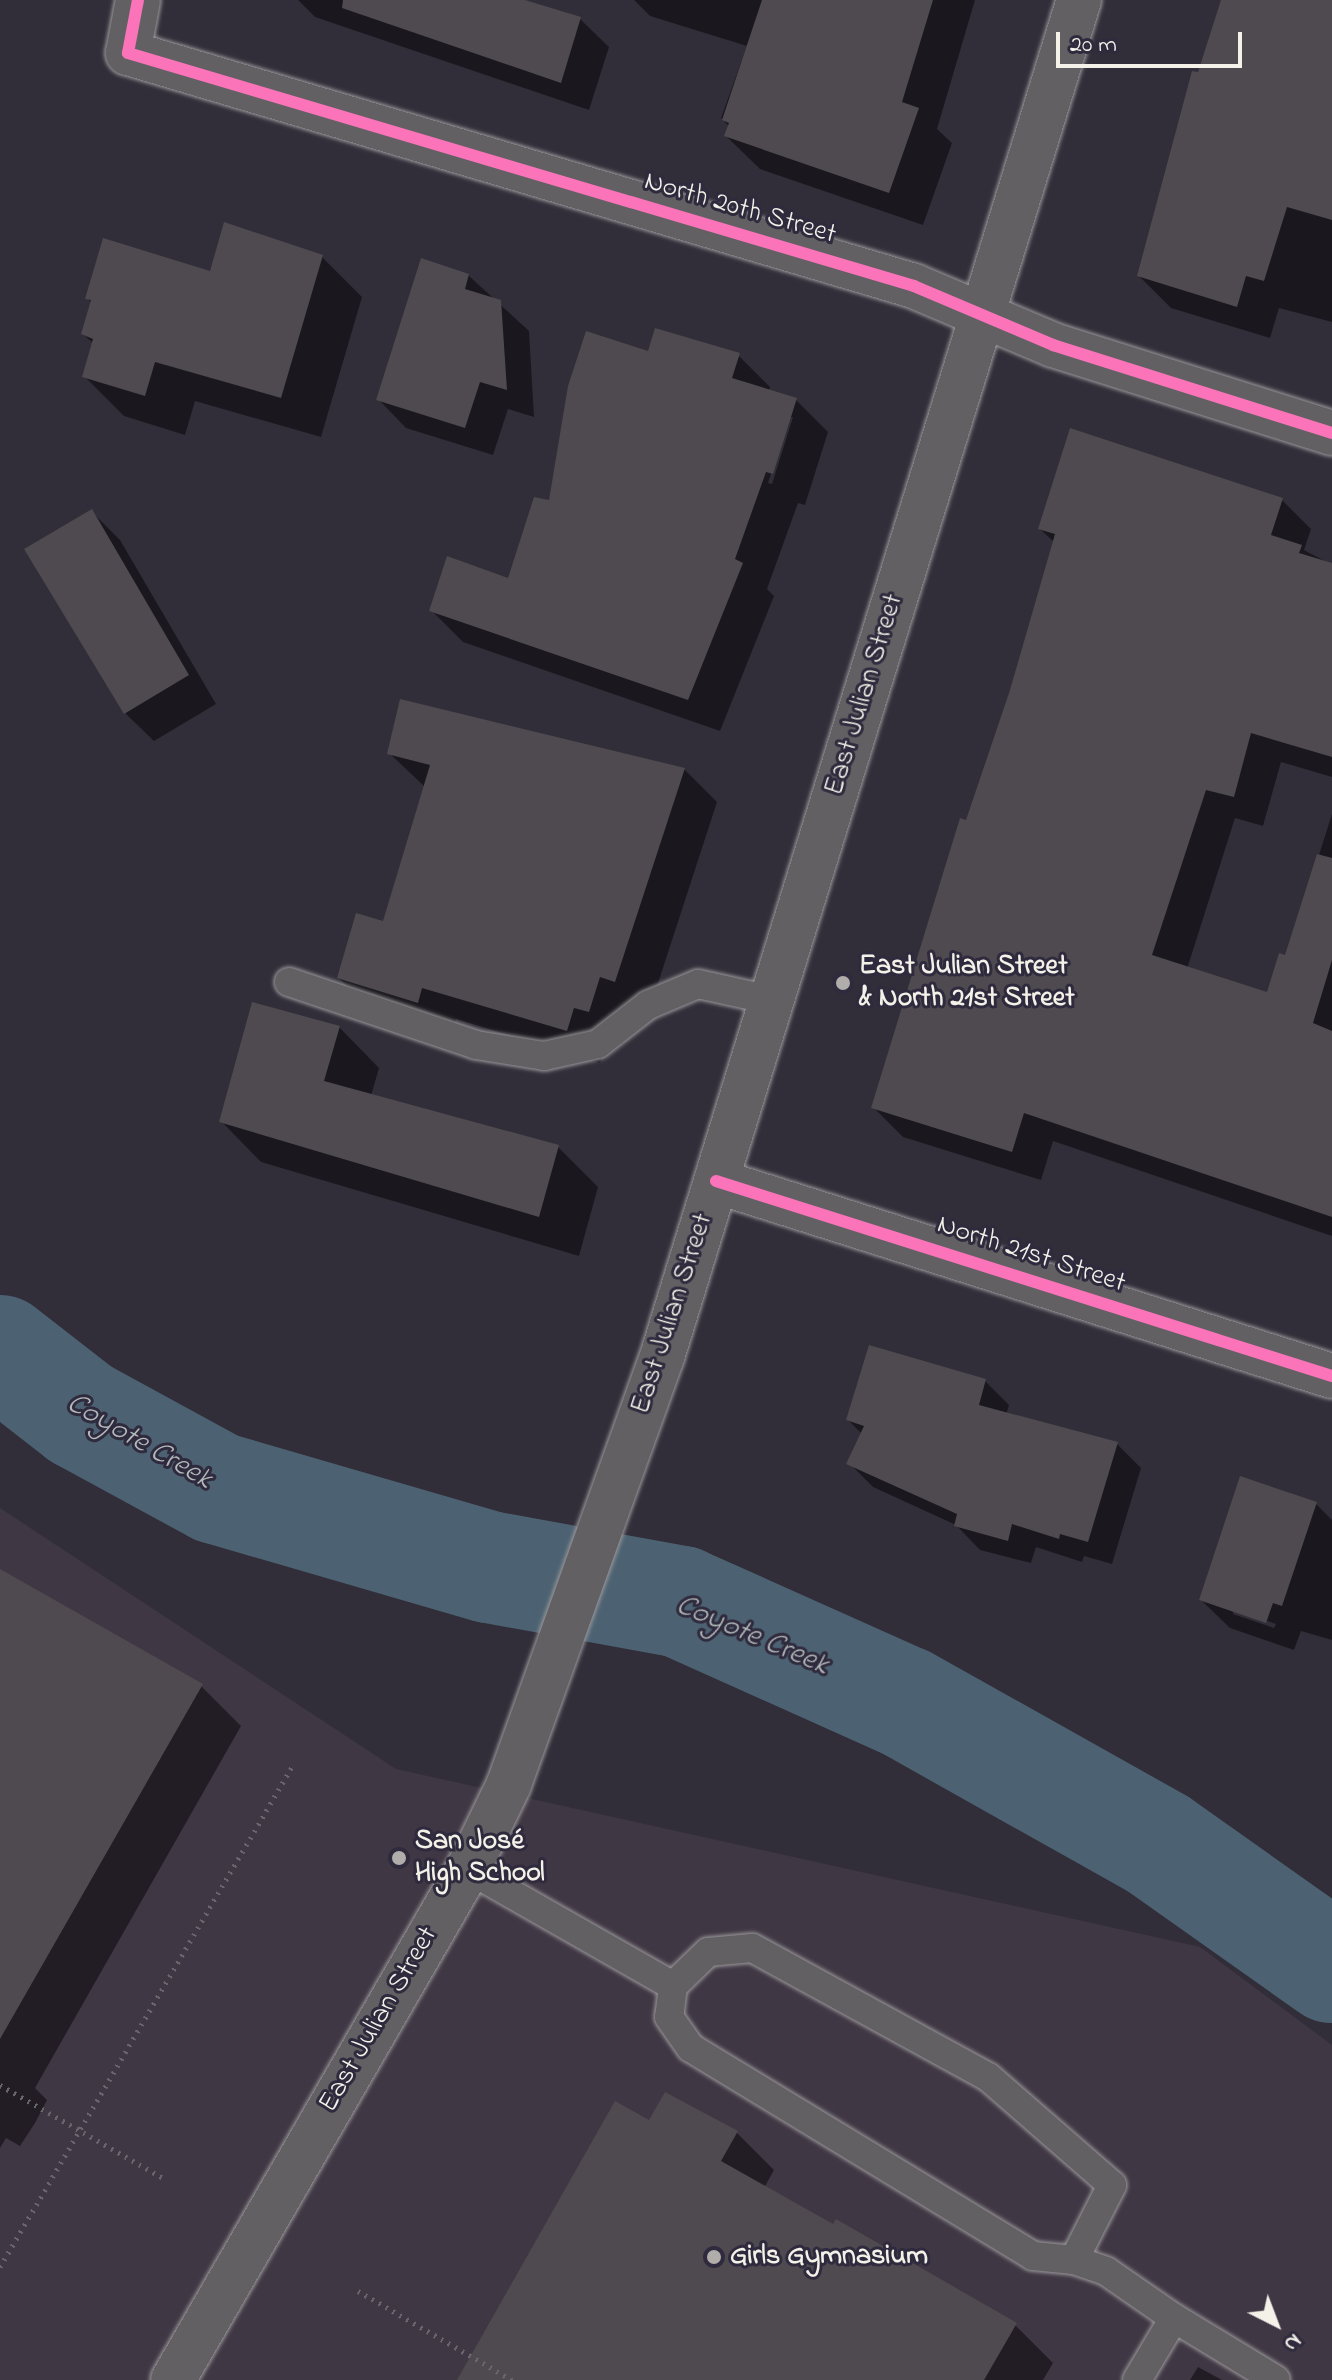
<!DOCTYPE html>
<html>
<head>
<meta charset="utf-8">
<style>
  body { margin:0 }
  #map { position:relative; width:1332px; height:2380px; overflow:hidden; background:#312e39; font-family:"Indie Flower",sans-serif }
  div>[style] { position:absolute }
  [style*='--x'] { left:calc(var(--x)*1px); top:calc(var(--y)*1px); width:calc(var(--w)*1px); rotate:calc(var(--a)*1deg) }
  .built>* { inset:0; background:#403744 }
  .shadow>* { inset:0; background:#0007 }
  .river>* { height:112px; margin:-56px; padding:0 56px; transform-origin:56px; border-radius:56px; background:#4c6272 }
  .building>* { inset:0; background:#4f4a4f }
  .path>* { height:5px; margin-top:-2.5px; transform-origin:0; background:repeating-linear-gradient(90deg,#68666b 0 2px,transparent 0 8px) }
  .roads { filter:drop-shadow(0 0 2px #9a989b) drop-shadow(0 0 2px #9a989b) }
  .lane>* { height:28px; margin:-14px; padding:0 14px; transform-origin:14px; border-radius:14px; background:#626063 }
  .street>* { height:44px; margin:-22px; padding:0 22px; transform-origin:22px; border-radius:22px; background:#626063 }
  .secondary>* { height:44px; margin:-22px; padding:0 22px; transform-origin:22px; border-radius:22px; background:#626063 }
  .cycleway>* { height:12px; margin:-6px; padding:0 6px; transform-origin:6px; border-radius:6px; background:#fb73b8 }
  .dots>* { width:22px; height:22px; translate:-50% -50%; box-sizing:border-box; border:4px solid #2f2a3d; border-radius:50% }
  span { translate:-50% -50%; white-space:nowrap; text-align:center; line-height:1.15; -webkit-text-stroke:6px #2f2a3d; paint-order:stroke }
  .street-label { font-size:28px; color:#f4f1e8 }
  .poi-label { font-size:28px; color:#f4f1e8; font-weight:700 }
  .left { translate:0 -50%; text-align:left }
  .water-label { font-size:30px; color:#b2babb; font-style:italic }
  .north { position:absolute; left:1236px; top:2284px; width:80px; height:80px; -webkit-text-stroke:6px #2f2a3d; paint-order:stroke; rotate:138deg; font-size:22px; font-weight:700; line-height:32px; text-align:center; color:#f4f1e8 }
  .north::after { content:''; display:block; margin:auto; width:28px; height:36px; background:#f4f1e8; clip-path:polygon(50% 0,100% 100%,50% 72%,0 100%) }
  .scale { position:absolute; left:1056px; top:32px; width:186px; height:36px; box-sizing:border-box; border:4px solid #f4f1e8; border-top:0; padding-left:10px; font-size:24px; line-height:28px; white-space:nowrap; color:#f4f1e8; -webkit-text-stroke:6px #2f2a3d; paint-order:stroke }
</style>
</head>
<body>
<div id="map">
  <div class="built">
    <i style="clip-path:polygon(0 1508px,396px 1769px,1200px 1947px,1332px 2045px,1332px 2380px,0 2380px)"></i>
  </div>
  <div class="shadow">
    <i style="clip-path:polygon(298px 0,520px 0,580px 19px,609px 47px,589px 110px,315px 17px)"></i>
    <i style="clip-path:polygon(634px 0,975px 0,937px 129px,952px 143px,923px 225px,760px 169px,726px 136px,730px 127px,721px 118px,747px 46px,650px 16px)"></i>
    <i style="clip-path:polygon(1223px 0,1332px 0,1332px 322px,1279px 308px,1270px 338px,1171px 308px,1139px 276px)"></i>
    <i style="clip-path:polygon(322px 257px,362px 297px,321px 437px,195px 401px,185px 435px,124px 416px,84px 376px,94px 344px,83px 334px,92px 303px,87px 298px)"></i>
    <i style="clip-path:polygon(468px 275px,529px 331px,534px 417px,508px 409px,493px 455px,406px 428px,378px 399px)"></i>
    <i style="clip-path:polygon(evenodd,649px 353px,738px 355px,770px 387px,769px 392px,796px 400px,828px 432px,805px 505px,798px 503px,767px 589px,774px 596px,720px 731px,463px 642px,431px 610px,509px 580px,550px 502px,649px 353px,789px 417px,793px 417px,772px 484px,768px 483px,789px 417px)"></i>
    <i style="clip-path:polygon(1282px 500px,1311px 529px,1304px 550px,1332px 565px,1332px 777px,1281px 762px,1263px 826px,1235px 818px,1187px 969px,1268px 995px,1286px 958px,1332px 814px,1332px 1236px,1053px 1141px,1041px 1180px,903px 1137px,873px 1107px,1011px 690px,1055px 543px,1040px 529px)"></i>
    <i style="clip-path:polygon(92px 512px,120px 540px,216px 704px,154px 741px,125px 713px)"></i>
    <i style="clip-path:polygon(389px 753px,684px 769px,717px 802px,648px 1014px,633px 1009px,623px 1044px,607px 1040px,600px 1063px,456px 1019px,451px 1035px,372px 1011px,339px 978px,385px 924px,425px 787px)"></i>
    <i style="clip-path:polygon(339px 1027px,379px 1068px,371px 1096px,558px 1147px,598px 1187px,579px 1256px,261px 1162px,221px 1121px)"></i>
    <i style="clip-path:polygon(985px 1381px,1009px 1405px,1006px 1415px,1117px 1444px,1141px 1468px,1112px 1564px,1084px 1556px,1082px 1562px,1036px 1547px,1031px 1563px,980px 1550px,956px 1525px,873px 1487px,849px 1463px,862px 1434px,848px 1420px)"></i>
    <i style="clip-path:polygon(evenodd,1315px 1503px,1332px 1520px,1332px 1640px,1301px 1631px,1294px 1650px,1230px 1628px,1201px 1600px,1315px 1503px,1233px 1609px,1276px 1624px,1274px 1628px,1233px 1614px,1233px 1609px)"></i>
    <i style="clip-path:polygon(0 1571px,201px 1686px,241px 1726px,35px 2088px,47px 2100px,35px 2123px,20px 2146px,6px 2138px,0 2148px)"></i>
    <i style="clip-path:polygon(650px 2123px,737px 2133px,774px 2170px,764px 2188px,1015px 2325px,1053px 2363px,1043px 2380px,468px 2380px)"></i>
    <i style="clip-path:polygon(1198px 2367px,1222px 2380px,1190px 2380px)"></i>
  </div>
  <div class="river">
    <i style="--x:0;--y:1351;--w:103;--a:37.9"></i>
    <i style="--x:81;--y:1414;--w:155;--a:28.6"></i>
    <i style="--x:217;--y:1488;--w:283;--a:16.2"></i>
    <i style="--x:489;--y:1567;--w:195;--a:10.3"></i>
    <i style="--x:681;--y:1602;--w:245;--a:24.1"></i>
    <i style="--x:905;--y:1702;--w:290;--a:29.3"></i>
    <i style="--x:1158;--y:1844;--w:213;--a:35.3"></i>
  </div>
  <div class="building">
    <i style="clip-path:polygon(343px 0,525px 0,581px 17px,561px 83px,342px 8px)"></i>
    <i style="clip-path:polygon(762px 0,933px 0,902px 102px,919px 108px,889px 193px,724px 136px,729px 123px,722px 120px)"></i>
    <i style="clip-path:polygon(1221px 0,1332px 0,1332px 220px,1287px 207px,1264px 281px,1246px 276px,1237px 307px,1137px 276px,1192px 71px,1198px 72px)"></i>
    <i style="clip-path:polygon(224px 222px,323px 255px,281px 398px,155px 362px,145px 396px,82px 377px,93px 339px,81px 334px,91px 300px,85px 299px,103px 238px,210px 271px)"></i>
    <i style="clip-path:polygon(421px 258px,469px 274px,465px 289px,501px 300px,507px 390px,480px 382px,465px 428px,376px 400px)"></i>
    <i style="clip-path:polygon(655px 328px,740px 353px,732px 378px,797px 398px,773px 474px,766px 472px,735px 559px,743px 563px,688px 700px,429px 611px,447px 556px,508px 578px,534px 497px,549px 500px,568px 386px,586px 331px,648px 351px)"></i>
    <i style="clip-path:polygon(1070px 428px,1283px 498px,1271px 535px,1302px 545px,1299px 553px,1332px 563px,1332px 757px,1251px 733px,1234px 797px,1206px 790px,1152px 955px,1267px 992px,1279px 953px,1285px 955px,1317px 854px,1332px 858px,1332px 960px,1313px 1023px,1332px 1031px,1332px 1217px,1024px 1113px,1012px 1152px,871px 1108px,960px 818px,966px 820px,1010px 690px,1055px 534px,1038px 529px)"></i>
    <i style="clip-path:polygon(92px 509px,189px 675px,124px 714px,24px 549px)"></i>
    <i style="clip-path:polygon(400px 699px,685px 768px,615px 982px,600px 977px,589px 1012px,574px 1008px,567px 1031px,422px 988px,418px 1003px,337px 978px,356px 913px,383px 921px,430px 765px,387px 754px)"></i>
    <i style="clip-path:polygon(252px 1002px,340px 1026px,324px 1081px,559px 1145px,539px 1217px,219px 1122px)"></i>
    <i style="clip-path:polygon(869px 1345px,986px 1379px,979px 1405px,1118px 1442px,1088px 1542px,1060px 1534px,1059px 1539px,1012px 1524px,1008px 1541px,954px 1526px,957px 1514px,846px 1464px,864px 1426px,846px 1420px)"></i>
    <i style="clip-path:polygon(1240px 1476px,1317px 1502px,1282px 1606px,1273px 1603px,1266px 1623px,1199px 1600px)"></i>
    <i style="clip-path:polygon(0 1569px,203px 1684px,0 2039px)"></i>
    <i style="clip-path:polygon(665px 2092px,738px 2131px,721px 2161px,833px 2224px,836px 2219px,1017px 2323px,984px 2380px,457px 2380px,615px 2101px,649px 2120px)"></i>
  </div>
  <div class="path">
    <i style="--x:0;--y:2085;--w:190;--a:29.7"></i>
    <i style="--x:0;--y:2267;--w:581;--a:-59.73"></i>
    <i style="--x:358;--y:2291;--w:178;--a:30"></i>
  </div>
  <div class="roads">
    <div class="lane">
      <i style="--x:289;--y:982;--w:197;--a:18.6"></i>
      <i style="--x:476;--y:1045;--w:69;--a:9.2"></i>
      <i style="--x:544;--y:1056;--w:55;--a:-12.5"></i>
      <i style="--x:598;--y:1044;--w:63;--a:-38"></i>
      <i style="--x:648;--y:1005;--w:54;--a:-22.8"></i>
      <i style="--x:698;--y:984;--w:75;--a:12.4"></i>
      <i style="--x:468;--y:1869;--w:236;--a:29.7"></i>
      <i style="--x:1074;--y:2260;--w:84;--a:-63.1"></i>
      <i style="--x:1112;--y:2185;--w:164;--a:-138.9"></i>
      <i style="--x:988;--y:2077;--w:269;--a:-151.3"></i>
      <i style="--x:752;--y:1948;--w:44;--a:174.8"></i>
      <i style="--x:708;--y:1952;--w:49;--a:135.8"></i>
      <i style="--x:673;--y:1986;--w:31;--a:97"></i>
      <i style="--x:669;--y:2017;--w:38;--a:55"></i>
      <i style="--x:691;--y:2048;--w:400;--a:31.3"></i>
      <i style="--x:1033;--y:2256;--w:41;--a:5.6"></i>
      <i style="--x:1074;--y:2260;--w:34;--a:19"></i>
      <i style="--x:1106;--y:2271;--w:83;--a:34.7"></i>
      <i style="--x:1174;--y:2318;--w:72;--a:120.8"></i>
      <i style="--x:1174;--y:2318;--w:119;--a:31.3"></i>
    </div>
    <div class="street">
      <i style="--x:138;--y:0;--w:54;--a:100.7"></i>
      <i style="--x:128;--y:53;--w:820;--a:16.51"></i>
      <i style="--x:914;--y:286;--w:151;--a:23"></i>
      <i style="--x:1053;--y:345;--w:293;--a:17.5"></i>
      <i style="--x:716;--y:1181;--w:646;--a:17.57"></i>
    </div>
    <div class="secondary">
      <i style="--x:173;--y:2380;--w:590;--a:-60"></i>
      <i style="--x:468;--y:1869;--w:94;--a:-64.2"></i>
      <i style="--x:509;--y:1784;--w:454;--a:-70.3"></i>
      <i style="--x:662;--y:1357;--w:1420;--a:-72.92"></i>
    </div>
  </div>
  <div class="cycleway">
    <i style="--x:138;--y:0;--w:54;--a:100.7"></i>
    <i style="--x:128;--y:53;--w:820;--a:16.51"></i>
    <i style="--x:914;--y:286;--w:151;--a:23"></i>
    <i style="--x:1053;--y:345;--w:293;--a:17.5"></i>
    <i style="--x:716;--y:1181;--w:646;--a:17.57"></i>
  </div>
  <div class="dots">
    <i style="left:843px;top:983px;background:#b0adab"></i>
    <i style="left:399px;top:1858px;background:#b0adab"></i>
    <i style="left:714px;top:2257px;background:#b0adab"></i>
  </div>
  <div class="street-label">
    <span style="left:740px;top:209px;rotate:16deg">North 20th Street</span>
    <span style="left:865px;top:695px;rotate:-73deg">East Julian Street</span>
    <span style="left:1031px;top:1255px;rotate:18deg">North 21st Street</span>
    <span style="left:673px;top:1314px;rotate:-72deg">East Julian Street</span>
    <span style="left:379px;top:2020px;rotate:-60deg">East Julian Street</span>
  </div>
  <div class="poi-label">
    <span class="left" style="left:859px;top:983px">East Julian Street<br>&amp; North 21st Street</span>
    <span class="left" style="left:415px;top:1858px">San José<br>High School</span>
    <span class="left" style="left:730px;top:2257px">Girls Gymnasium</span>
  </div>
  <div class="water-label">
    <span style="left:139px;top:1442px;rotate:30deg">Coyote Creek</span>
    <span style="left:752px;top:1636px;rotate:23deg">Coyote Creek</span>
  </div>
  <div class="north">N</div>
  <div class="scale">20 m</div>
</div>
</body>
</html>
